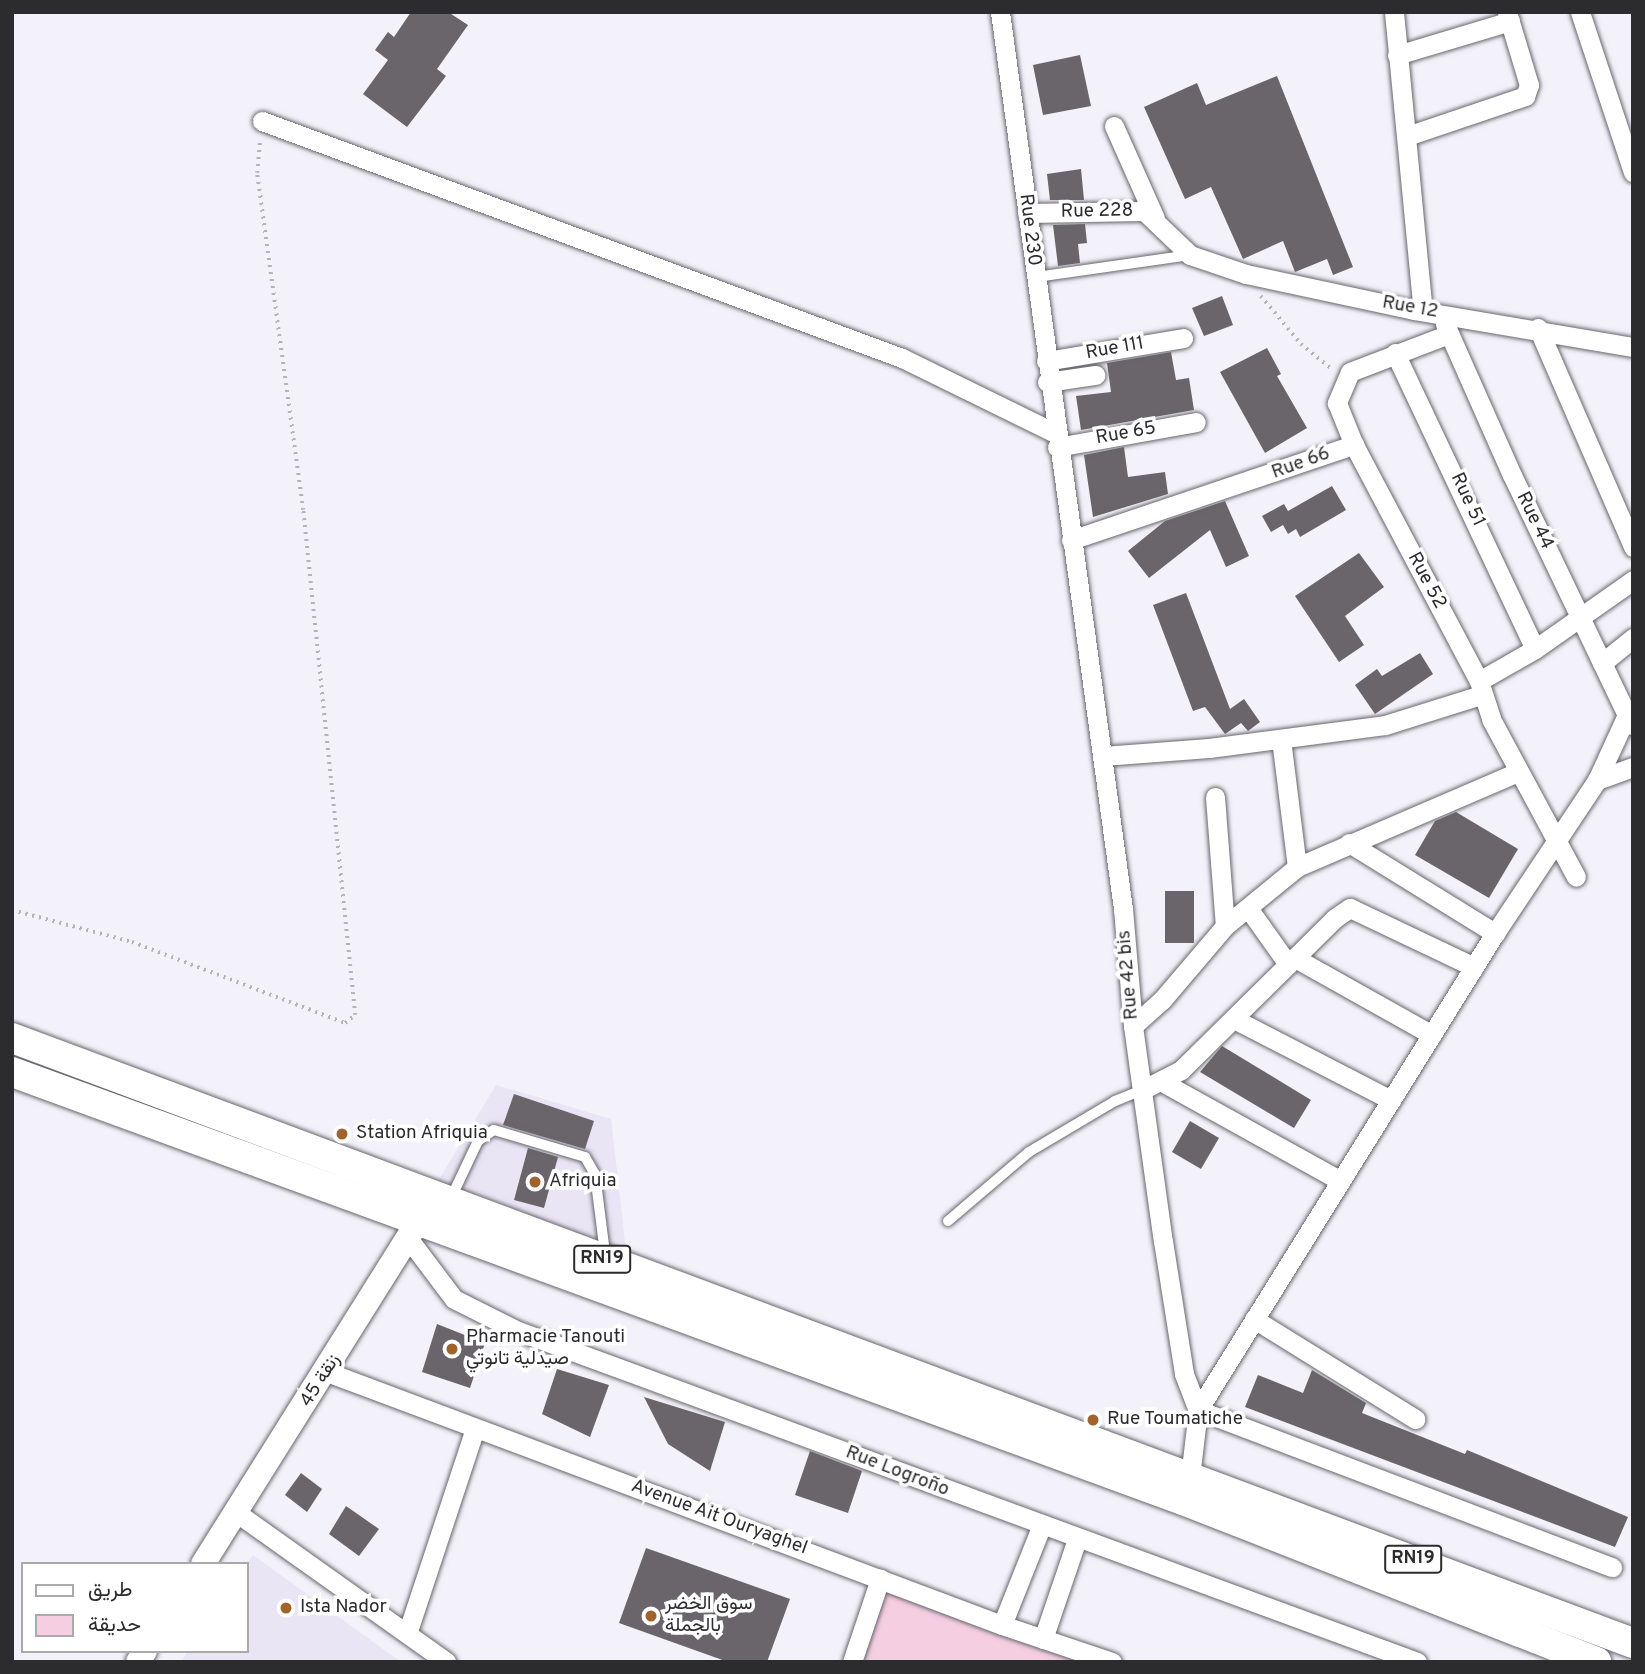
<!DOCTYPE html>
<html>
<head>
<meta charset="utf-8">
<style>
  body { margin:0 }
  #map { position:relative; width:1645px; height:1674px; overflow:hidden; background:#f3f1f9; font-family:Overpass,Vazirmatn,sans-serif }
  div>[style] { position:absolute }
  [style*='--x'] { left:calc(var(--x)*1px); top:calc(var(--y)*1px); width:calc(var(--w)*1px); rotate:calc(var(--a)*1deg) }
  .built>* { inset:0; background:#e9e5f4 }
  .green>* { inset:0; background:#f5cee2 }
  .building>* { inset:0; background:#69656a }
  .path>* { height:3.5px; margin-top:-1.75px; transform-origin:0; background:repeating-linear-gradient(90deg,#b5b3ba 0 2px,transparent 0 7px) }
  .roads { filter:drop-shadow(0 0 2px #68666d) drop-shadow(0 0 2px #68666d) }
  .service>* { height:10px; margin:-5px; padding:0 5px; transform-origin:5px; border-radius:5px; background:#fff }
  .minor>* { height:19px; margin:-9.5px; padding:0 9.5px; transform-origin:9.5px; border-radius:9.5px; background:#fff }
  .tertiary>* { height:24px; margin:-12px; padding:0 12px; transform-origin:12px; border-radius:12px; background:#fff }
  .primary>* { height:30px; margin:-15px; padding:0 15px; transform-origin:15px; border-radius:15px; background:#fff }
  .dots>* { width:19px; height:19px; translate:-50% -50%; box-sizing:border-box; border:4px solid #fff; border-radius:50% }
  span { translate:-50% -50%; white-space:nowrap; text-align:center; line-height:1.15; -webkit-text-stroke:7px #fff; paint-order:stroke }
  .shield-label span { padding:2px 5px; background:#fff; border:2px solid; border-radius:5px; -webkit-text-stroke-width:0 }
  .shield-label { font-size:18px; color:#2c2b2e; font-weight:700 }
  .street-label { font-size:19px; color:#2c2b2e }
  .poi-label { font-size:19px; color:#2c2b2e }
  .left { translate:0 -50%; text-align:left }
  .frame { position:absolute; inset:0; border:14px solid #2c2b2e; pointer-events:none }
  .legend { position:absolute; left:21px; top:1562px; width:228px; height:91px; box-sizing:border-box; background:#fff; border:2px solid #abaaab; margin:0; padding:9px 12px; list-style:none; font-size:21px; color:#2c2b2e }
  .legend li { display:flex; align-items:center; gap:14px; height:35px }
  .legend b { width:35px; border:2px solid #abaaab }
</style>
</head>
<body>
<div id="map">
  <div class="built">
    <i style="clip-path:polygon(496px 1085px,611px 1119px,626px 1251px,437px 1183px)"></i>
    <i style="clip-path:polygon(253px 1555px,401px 1662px,181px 1662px,188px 1651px,247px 1651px,247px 1564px)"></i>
  </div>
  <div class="green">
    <i style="clip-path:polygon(884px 1577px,1117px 1662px,859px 1662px)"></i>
  </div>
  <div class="building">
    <i style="clip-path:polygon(411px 12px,448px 12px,468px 25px,437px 69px,446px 76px,407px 127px,363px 94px,388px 60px,375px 50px,388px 32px,394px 37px)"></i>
    <i style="clip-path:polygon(1080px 55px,1091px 106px,1043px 115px,1033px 65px)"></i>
    <i style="clip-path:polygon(1277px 76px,1353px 267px,1333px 275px,1327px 259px,1295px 272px,1283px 241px,1243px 259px,1211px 187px,1185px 199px,1144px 107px,1197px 83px,1206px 105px)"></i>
    <i style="clip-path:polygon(1081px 169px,1084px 200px,1050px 200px,1047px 174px)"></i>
    <i style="clip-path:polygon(1085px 224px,1087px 243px,1078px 244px,1080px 263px,1058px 266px,1053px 225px)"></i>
    <i style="clip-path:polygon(1222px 296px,1233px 325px,1204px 336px,1192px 308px)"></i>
    <i style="clip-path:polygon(1267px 348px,1281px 374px,1277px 376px,1307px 428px,1265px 453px,1220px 372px)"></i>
    <i style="clip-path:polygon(1171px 352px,1176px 380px,1189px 378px,1194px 410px,1081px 430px,1076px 396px,1111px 392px,1107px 363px)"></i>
    <i style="clip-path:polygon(1124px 447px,1128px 477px,1165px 472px,1168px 494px,1093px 517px,1084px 455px)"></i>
    <i style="clip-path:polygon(1332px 486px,1346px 510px,1300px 537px,1296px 529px,1288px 534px,1283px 525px,1271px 532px,1262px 516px,1284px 504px,1288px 511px)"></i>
    <i style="clip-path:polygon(1225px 501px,1249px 556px,1226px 567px,1210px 530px,1149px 578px,1128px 551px,1165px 521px)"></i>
    <i style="clip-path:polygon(1359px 553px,1384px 587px,1345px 616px,1364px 645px,1339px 662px,1295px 596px)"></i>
    <i style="clip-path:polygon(1186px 593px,1230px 709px,1244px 699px,1260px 722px,1248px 731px,1241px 723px,1225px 734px,1205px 707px,1193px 711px,1153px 605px)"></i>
    <i style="clip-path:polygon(1420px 653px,1433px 674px,1375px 714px,1355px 685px,1377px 669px,1382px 676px)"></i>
    <i style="clip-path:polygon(1456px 812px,1518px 849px,1489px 898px,1415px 855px,1435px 821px)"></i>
    <i style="clip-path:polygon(1165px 891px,1194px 891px,1194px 943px,1165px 943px)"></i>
    <i style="clip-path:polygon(1222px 1046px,1311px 1100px,1294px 1128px,1200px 1072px)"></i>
    <i style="clip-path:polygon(514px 1094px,594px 1121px,585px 1149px,503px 1125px)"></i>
    <i style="clip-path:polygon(1190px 1121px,1219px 1138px,1201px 1169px,1172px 1152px)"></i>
    <i style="clip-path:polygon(528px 1148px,558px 1157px,544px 1208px,514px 1200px)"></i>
    <i style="clip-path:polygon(437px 1324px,485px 1343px,470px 1388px,422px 1372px)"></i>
    <i style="clip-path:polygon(557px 1369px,609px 1385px,590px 1437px,542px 1414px)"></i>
    <i style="clip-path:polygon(1312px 1370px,1366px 1403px,1362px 1413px,1465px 1454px,1467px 1450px,1628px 1517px,1615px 1547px,1245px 1407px,1258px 1375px,1303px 1393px)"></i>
    <i style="clip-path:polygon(644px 1397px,725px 1422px,710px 1471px,668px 1444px)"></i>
    <i style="clip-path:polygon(810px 1451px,862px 1471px,848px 1513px,795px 1495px)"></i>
    <i style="clip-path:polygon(301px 1473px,322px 1489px,307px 1512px,285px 1495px)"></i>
    <i style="clip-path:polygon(346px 1506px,379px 1529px,359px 1556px,329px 1534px)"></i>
    <i style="clip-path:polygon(646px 1548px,790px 1599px,767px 1662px,728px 1662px,619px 1623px)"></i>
  </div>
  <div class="path">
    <i style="--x:1261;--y:296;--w:62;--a:50.2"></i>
    <i style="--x:1301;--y:344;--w:41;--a:39.1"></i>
    <i style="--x:12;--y:910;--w:124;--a:14.9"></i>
    <i style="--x:132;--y:942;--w:228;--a:20.8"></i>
    <i style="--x:345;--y:1023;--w:13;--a:-39"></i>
    <i style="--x:355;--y:1015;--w:508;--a:-95.88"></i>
    <i style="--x:303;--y:510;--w:340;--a:-97.8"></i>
    <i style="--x:257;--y:173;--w:33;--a:-85"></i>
  </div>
  <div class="roads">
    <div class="service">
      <i style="--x:1036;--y:277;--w:156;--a:-8.1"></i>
      <i style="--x:451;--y:1198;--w:63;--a:-64.7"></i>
      <i style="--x:478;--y:1141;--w:19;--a:-35"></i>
      <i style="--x:494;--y:1130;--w:95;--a:16.5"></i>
      <i style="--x:585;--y:1157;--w:20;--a:60"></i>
      <i style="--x:595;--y:1174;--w:80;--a:82.8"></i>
      <i style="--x:948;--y:1221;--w:106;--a:-40.4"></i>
      <i style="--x:1029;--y:1152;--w:100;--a:-30.7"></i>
      <i style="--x:1115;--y:1101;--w:29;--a:-22"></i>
    </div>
    <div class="minor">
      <i style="--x:1000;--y:12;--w:905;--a:82.19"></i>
      <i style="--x:1123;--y:909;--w:117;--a:85.1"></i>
      <i style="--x:1133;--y:1026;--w:217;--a:82.1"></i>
      <i style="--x:1163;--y:1241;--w:135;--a:81"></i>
      <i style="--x:1184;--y:1374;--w:39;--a:69"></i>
      <i style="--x:1198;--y:1410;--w:77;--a:96.8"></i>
      <i style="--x:1394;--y:12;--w:300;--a:84.5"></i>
      <i style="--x:1580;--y:12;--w:169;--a:71.7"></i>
      <i style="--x:1397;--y:55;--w:118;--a:-16.7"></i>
      <i style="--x:262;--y:121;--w:682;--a:20.32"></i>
      <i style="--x:902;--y:358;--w:170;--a:26.1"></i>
      <i style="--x:1114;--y:126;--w:101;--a:66"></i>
      <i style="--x:1407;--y:136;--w:125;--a:-18.7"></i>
      <i style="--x:1525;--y:96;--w:12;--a:-70"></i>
      <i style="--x:1529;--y:85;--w:76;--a:-106.8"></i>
      <i style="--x:1027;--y:213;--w:117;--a:-1"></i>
      <i style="--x:1144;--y:211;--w:64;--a:43.7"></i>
      <i style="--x:1190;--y:255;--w:59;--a:18.7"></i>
      <i style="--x:1246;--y:274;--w:172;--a:12.1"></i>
      <i style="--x:1414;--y:310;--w:222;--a:9.6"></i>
      <i style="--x:1445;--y:324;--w:165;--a:66.1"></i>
      <i style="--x:1512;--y:475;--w:277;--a:64.4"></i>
      <i style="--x:1538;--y:328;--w:239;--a:66.5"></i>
      <i style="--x:1449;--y:334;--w:106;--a:159"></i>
      <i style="--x:1350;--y:372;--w:34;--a:113"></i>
      <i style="--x:1337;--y:403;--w:45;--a:68"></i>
      <i style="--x:1354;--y:445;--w:267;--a:62.1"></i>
      <i style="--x:1479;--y:681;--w:40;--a:72"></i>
      <i style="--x:1491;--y:719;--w:179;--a:61.7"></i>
      <i style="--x:1395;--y:353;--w:327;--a:64.7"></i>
      <i style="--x:1046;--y:361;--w:139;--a:-9.5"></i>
      <i style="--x:1047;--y:382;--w:49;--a:-8.3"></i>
      <i style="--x:1057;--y:447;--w:141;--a:-10.2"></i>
      <i style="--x:1071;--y:540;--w:299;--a:-18.6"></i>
      <i style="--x:1602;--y:663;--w:40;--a:-39"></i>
      <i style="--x:1479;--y:681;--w:64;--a:-29.7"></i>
      <i style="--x:1535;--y:649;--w:120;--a:-35.1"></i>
      <i style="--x:1281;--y:739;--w:129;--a:82.9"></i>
      <i style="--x:1103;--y:756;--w:106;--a:-4.3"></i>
      <i style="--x:1209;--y:748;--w:177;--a:-7.4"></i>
      <i style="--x:1385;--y:725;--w:101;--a:-17.4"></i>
      <i style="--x:1597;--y:780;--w:38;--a:-20"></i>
      <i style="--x:1215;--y:797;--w:129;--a:85.6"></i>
      <i style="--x:1349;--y:843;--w:172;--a:31.7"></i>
      <i style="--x:1248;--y:908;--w:69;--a:54.5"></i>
      <i style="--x:1295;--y:958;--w:157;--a:29.3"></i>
      <i style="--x:1234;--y:1019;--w:177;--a:27.3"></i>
      <i style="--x:1133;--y:1026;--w:39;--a:-42"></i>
      <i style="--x:1162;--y:1000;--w:97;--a:-49.6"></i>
      <i style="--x:1225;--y:926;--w:93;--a:-39.3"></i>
      <i style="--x:1297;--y:867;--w:241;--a:-23.3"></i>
      <i style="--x:1164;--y:1083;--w:202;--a:29"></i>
      <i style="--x:1142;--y:1090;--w:44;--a:-27.1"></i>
      <i style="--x:1181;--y:1070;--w:216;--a:-44.6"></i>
      <i style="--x:1335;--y:918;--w:18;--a:-34"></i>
      <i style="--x:1350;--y:908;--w:137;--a:25.4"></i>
      <i style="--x:408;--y:1238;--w:76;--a:53"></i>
      <i style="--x:454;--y:1299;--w:72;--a:26.6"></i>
      <i style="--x:518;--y:1331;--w:958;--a:20.21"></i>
      <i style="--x:1254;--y:1319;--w:190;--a:31.8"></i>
      <i style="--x:327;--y:1372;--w:721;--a:20.55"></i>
      <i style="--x:1002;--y:1625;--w:116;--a:18.6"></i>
      <i style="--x:1198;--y:1410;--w:562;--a:-58.09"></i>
      <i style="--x:1495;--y:933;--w:184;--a:-56.3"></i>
      <i style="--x:1597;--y:780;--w:69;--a:-65.3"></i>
      <i style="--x:1198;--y:1410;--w:443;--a:20.8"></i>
      <i style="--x:237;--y:1513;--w:257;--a:35.4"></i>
      <i style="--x:1002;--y:1625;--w:105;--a:-68.3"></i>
      <i style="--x:408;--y:1631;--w:213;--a:-71.7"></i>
      <i style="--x:1043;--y:1639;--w:106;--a:-71.2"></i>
      <i style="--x:852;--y:1662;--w:88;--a:-71.4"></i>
    </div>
    <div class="tertiary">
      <i style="--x:203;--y:1564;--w:423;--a:-57.9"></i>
      <i style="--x:138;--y:1662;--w:13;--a:-58"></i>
    </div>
    <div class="primary">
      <i style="--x:12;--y:1038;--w:1730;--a:20.47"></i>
      <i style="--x:12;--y:1072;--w:1247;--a:20.08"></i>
      <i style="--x:1183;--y:1500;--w:444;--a:21.4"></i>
    </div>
  </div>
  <div class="dots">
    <i style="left:342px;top:1134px;background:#a2632b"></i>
    <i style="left:535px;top:1182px;background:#a2632b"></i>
    <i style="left:452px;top:1349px;background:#a2632b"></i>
    <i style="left:1093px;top:1420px;background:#a2632b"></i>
    <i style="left:286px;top:1608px;background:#a2632b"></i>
    <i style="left:651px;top:1616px;background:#a2632b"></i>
  </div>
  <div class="shield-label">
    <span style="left:602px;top:1259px">RN19</span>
    <span style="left:1413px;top:1559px">RN19</span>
  </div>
  <div class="street-label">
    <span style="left:1097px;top:212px;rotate:-1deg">Rue 228</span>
    <span style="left:1029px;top:230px;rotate:83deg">Rue 230</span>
    <span style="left:1410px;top:308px;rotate:10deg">Rue 12</span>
    <span style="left:1115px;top:349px;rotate:-10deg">Rue 111</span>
    <span style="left:1126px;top:434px;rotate:-10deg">Rue 65</span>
    <span style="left:1301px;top:464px;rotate:-20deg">Rue 66</span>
    <span style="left:1467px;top:500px;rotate:65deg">Rue 51</span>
    <span style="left:1534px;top:521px;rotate:64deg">Rue 44</span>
    <span style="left:1426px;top:581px;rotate:62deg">Rue 52</span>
    <span style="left:1129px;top:975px;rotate:-95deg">Rue 42 bis</span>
    <span style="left:321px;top:1381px;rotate:-58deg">زنقة 45</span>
    <span style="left:897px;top:1472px;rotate:21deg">Rue Logroño</span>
    <span style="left:719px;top:1518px;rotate:20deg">Avenue Ait Ouryaghel</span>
  </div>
  <div class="poi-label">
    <span class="left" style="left:356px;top:1134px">Station Afriquia</span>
    <span class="left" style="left:549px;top:1182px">Afriquia</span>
    <span class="left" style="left:466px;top:1349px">Pharmacie Tanouti<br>صيدلية تانوتي</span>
    <span class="left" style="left:1107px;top:1420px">Rue Toumatiche</span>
    <span class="left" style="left:665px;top:1616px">سوق الخضر<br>بالجملة</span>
    <span class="left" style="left:300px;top:1608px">Ista Nador</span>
  </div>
  <div class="frame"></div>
  <ul class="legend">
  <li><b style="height:9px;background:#fff"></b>طريق</li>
  <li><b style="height:19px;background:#f5cee2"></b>حديقة</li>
  </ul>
</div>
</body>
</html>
